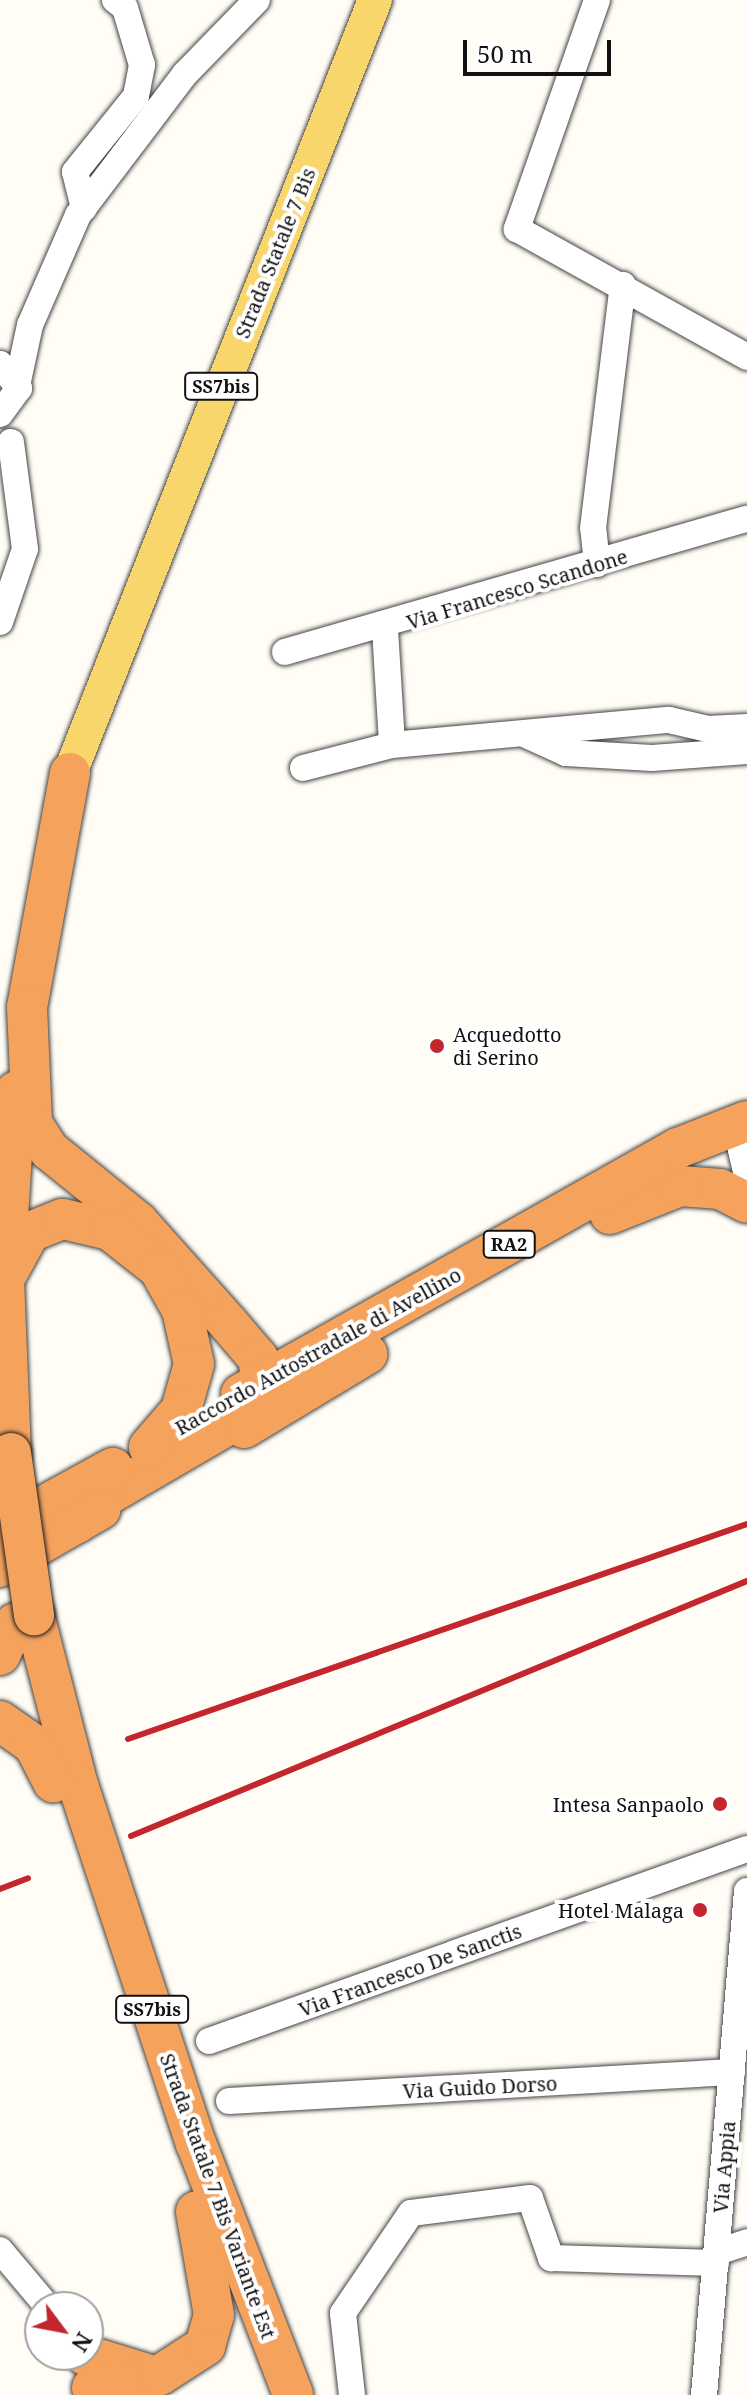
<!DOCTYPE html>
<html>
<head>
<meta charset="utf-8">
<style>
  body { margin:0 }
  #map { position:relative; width:747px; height:2395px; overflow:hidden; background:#fffdf5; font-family:"Noto Serif",serif }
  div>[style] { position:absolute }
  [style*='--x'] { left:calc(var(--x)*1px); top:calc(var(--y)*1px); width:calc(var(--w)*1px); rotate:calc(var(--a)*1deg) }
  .roads { filter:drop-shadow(0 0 2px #444) drop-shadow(0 0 2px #444) }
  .minor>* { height:26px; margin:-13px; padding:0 13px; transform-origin:13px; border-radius:13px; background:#fff }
  .major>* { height:34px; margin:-17px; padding:0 17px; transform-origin:17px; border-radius:17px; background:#f9d66b }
  .highway>* { height:40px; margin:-20px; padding:0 20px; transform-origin:20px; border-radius:20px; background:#f5a25d }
  .rail>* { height:6px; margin:-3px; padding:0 3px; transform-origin:3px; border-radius:3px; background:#c4262e }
  .bridges { filter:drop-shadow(0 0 2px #222) drop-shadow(0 0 2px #222) }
  .highway-bridge>* { height:40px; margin:-20px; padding:0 20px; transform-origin:20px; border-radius:20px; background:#f5a25d }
  .dots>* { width:22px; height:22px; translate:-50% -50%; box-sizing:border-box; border:4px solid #fff; border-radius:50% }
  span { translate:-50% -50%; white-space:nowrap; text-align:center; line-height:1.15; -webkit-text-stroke:8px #fff; paint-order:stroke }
  .shield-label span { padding:2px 6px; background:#fff; border:2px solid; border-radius:6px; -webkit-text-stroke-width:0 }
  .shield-label { font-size:18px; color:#111; font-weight:700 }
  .street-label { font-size:20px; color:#111 }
  .poi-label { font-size:20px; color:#111 }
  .left { translate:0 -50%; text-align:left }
  .right { translate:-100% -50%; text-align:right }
  .north { position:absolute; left:24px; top:2291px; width:80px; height:80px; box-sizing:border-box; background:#fff; border:2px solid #a0a0a0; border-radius:50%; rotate:122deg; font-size:22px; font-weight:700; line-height:32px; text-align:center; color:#111 }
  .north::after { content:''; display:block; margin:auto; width:28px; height:36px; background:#c4262e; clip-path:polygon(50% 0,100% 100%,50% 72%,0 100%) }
  .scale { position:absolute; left:463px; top:40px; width:148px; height:36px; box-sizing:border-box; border:4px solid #111; border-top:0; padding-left:10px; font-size:24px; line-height:28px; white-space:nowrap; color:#111; -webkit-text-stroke:6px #fff; paint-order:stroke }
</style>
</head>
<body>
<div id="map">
  <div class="roads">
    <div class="minor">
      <i style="--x:597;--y:0;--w:243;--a:109.3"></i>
      <i style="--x:517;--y:229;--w:263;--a:29.1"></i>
      <i style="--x:84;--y:208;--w:37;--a:-104"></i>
      <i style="--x:75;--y:172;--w:97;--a:-51.2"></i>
      <i style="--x:136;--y:96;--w:32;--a:-79"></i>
      <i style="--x:142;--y:65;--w:59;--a:-106.6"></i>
      <i style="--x:125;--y:8;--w:13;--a:-141"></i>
      <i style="--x:0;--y:364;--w:31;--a:52"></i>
      <i style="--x:19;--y:388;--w:32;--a:126"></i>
      <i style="--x:18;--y:381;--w:57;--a:-77.9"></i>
      <i style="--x:30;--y:325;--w:120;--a:-66.4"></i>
      <i style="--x:78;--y:215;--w:177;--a:-52.8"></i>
      <i style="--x:185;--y:74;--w:103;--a:-45.8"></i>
      <i style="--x:597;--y:564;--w:36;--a:-96"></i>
      <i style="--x:593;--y:528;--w:245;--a:-83"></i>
      <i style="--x:0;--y:622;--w:77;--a:-71.1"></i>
      <i style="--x:25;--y:549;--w:108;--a:-97.5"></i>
      <i style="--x:385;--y:629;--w:116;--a:86.5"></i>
      <i style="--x:285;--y:652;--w:481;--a:-16.1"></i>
      <i style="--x:526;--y:735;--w:44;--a:24.2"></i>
      <i style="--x:566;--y:753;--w:86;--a:3.3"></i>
      <i style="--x:652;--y:758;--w:95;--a:-4.2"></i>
      <i style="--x:303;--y:768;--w:92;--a:-14.5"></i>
      <i style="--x:392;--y:745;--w:278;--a:-5.2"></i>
      <i style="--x:669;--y:720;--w:40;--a:13"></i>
      <i style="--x:708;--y:729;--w:39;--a:-3"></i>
      <i style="--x:747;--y:1133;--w:18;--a:109"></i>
      <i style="--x:741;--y:1150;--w:28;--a:77"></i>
      <i style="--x:209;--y:2041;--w:571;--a:-19.64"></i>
      <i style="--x:229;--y:2101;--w:504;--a:-3.3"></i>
      <i style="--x:0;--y:2250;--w:75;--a:49.9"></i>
      <i style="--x:717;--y:2252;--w:32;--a:-18"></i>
      <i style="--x:352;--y:2395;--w:82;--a:-96.3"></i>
      <i style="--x:343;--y:2313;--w:121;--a:-55.8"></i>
      <i style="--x:411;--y:2213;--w:120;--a:-7.2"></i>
      <i style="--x:530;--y:2198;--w:64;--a:70.7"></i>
      <i style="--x:551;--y:2258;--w:165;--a:1.7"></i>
      <i style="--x:704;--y:2395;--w:506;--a:-85.12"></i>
    </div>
    <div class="major">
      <i style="--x:70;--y:773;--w:831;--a:-68.47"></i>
    </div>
    <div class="highway">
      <i style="--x:70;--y:773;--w:238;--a:100.4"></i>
      <i style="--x:27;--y:1007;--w:116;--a:87.5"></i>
      <i style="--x:32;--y:1123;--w:32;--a:58"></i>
      <i style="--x:49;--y:1150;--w:114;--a:39"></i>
      <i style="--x:138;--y:1222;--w:135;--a:48.3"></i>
      <i style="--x:228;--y:1323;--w:46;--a:49.4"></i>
      <i style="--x:258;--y:1358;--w:30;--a:81"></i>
      <i style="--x:263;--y:1388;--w:21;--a:107"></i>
      <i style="--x:257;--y:1408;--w:175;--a:149.8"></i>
      <i style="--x:106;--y:1496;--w:40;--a:137"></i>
      <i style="--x:610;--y:1214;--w:75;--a:-21.8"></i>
      <i style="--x:680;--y:1186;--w:40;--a:4.3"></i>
      <i style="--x:720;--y:1189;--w:30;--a:27"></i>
      <i style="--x:7;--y:1274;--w:48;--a:-61.3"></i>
      <i style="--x:30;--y:1232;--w:35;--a:-22"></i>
      <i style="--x:63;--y:1219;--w:48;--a:13.2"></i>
      <i style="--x:110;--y:1230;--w:63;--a:38.5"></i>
      <i style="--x:159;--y:1269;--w:47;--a:60.7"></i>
      <i style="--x:182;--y:1310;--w:55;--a:77.5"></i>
      <i style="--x:194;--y:1364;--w:48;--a:105.8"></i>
      <i style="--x:181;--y:1410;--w:49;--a:130.9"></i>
      <i style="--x:241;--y:1394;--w:501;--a:-29.38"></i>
      <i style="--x:678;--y:1148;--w:74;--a:-21.4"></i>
      <i style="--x:244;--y:1428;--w:144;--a:-31"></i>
      <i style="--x:11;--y:1453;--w:172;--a:-92.3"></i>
      <i style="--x:4;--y:1281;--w:190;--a:-86.4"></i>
      <i style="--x:0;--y:1530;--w:129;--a:-28.8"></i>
      <i style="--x:0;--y:1567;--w:116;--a:-29.9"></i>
      <i style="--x:34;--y:1615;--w:176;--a:75.5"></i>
      <i style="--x:78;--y:1785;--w:377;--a:71.8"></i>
      <i style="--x:196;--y:2143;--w:270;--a:68.9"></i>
      <i style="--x:0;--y:1655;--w:35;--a:-65"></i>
      <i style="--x:0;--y:1721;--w:42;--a:35.2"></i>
      <i style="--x:34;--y:1745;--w:42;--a:62.8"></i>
      <i style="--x:85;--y:2355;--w:62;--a:17"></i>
      <i style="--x:92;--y:2388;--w:69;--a:-10.8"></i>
      <i style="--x:160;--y:2375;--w:54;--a:-32.8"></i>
      <i style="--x:205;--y:2346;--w:32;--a:-74"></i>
      <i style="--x:214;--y:2315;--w:105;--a:-99.9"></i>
    </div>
  </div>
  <div class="rail">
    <i style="--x:128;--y:1739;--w:655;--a:-19.15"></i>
    <i style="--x:131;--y:1836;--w:667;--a:-22.49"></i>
    <i style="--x:0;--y:1889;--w:30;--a:-21"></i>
  </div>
  <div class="bridges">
    <div class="highway-bridge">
      <i style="--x:11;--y:1453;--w:164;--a:81.9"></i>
    </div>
  </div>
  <div class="dots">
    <i style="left:437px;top:1046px;background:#c4262e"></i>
    <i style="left:720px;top:1804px;background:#c4262e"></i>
    <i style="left:700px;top:1910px;background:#c4262e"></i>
  </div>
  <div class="shield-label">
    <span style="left:221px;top:386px">SS7bis</span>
    <span style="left:509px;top:1244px">RA2</span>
    <span style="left:152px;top:2009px">SS7bis</span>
  </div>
  <div class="street-label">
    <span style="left:275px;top:253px;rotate:-68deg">Strada Statale 7 Bis</span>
    <span style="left:517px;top:589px;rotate:-17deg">Via Francesco Scandone</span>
    <span style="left:318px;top:1351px;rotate:-29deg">Raccordo Autostradale di Avellino</span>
    <span style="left:410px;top:1970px;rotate:-20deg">Via Francesco De Sanctis</span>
    <span style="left:480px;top:2087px;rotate:-3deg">Via Guido Dorso</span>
    <span style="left:724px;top:2167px;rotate:-85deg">Via Appia</span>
    <span style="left:218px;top:2196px;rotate:70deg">Strada Statale 7 Bis Variante Est</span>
  </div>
  <div class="poi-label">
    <span class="left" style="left:453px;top:1046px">Acquedotto<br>di Serino</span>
    <span class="right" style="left:704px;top:1804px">Intesa Sanpaolo</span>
    <span class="right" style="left:684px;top:1910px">Hotel Malaga</span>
  </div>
  <div class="north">N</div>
  <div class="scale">50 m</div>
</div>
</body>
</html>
